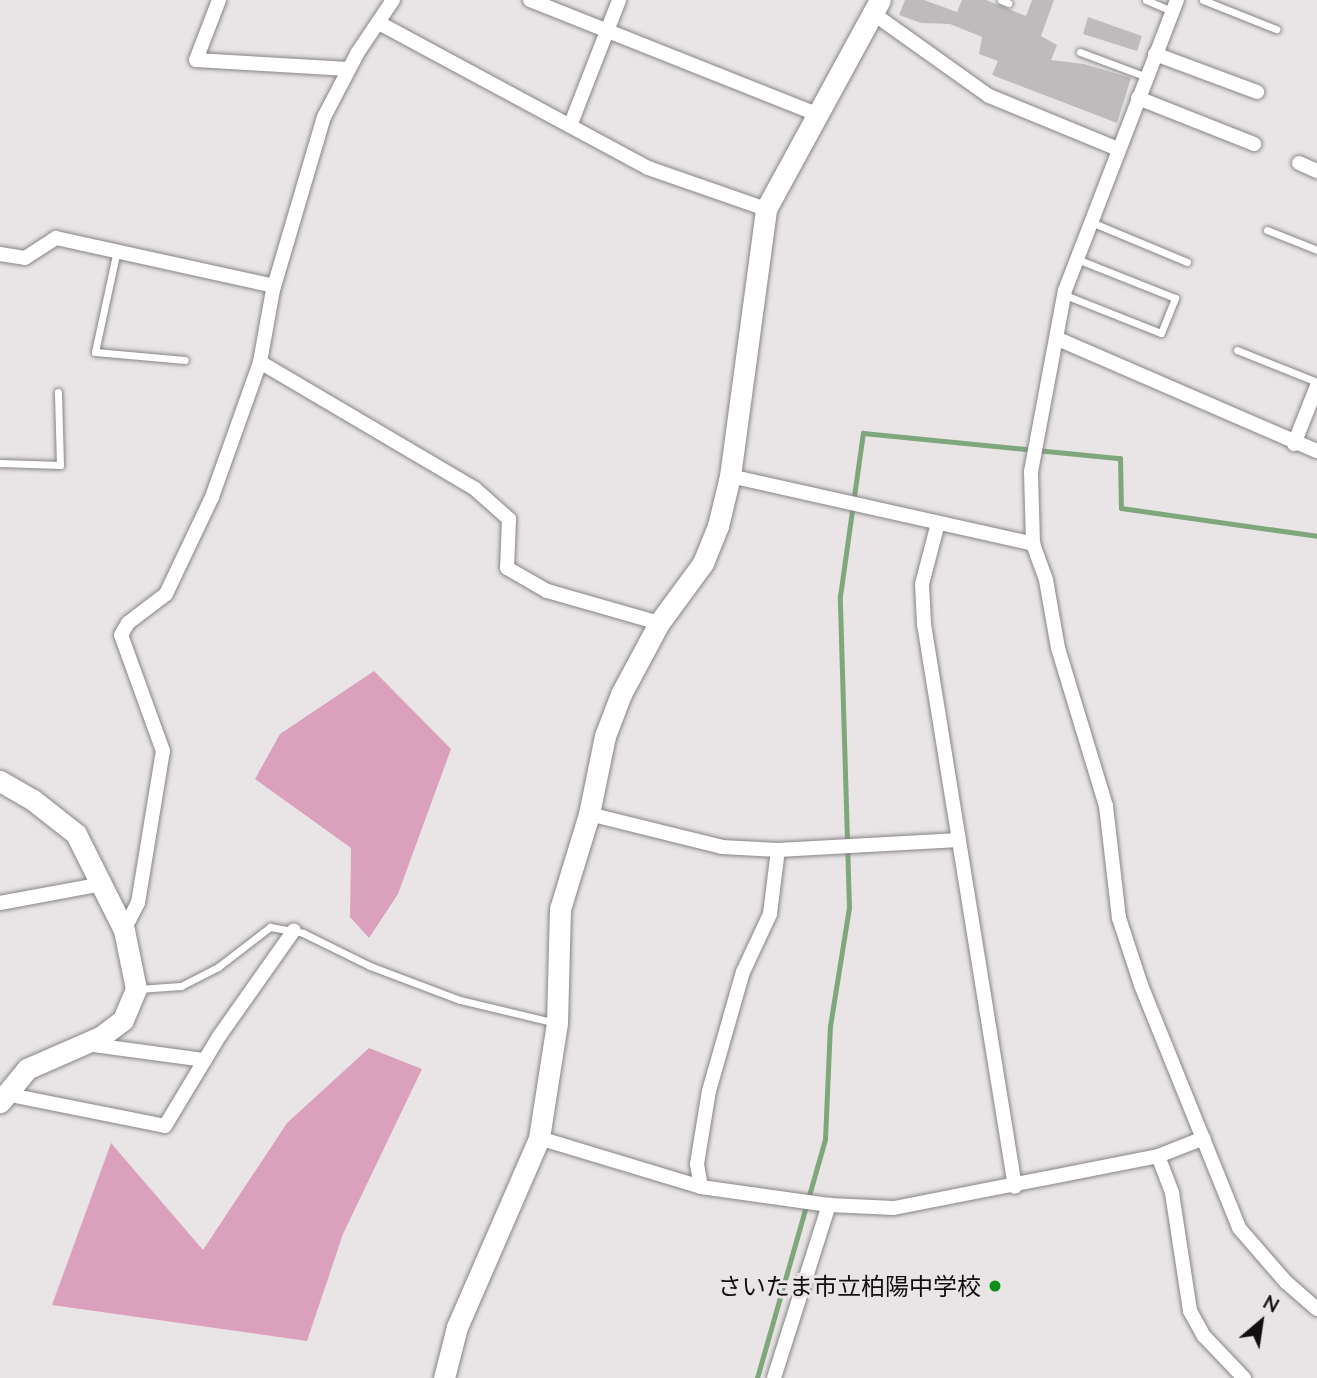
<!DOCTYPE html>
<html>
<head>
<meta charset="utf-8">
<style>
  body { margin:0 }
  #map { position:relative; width:1317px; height:1378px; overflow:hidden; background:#e9e5e7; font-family:Lato,"Noto Sans JP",sans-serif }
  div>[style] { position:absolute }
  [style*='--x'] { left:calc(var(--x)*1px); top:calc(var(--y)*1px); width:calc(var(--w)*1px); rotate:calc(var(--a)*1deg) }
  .forest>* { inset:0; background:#dba1bc }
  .stream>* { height:5px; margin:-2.5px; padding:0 2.5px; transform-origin:2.5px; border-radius:2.5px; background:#7ea77b }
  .building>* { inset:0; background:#bebbbc }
  .roads { filter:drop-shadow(0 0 2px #878486) drop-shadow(0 0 2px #878486) }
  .lane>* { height:7px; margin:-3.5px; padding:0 3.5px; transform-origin:3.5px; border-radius:3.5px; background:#fff }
  .street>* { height:14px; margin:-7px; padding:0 7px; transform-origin:7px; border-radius:7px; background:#fff }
  .secondary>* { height:21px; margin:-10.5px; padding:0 10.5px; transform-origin:10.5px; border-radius:10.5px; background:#fff }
  .dots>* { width:19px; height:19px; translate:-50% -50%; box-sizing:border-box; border:4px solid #e9e5e7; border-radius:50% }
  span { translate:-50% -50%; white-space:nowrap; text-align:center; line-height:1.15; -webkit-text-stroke:6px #e9e5e7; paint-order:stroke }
  .poi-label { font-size:24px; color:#110f10 }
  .right { translate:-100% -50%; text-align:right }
  .north { position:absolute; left:1226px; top:1287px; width:70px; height:70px; -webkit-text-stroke:5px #e9e5e7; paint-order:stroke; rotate:29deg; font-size:19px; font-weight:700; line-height:28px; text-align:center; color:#110f10 }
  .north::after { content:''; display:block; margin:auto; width:24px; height:32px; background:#110f10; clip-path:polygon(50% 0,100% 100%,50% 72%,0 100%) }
</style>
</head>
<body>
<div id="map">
  <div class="forest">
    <i style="clip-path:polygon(374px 671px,451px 749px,398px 894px,369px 938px,350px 917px,351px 848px,255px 779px,280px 734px)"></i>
    <i style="clip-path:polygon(369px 1048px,422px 1069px,343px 1234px,307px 1341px,52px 1305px,111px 1143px,203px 1250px,287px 1123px)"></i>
  </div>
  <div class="stream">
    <i style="--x:757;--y:1378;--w:248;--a:-74.1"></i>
    <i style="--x:825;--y:1139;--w:113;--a:-87.5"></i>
    <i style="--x:830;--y:1026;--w:120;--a:-80.9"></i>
    <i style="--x:849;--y:908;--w:312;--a:-91.7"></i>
    <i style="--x:840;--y:596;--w:165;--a:-82"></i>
    <i style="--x:863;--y:433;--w:258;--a:5.6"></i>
    <i style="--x:1120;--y:458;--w:50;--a:88.9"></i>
    <i style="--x:1121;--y:508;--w:198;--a:8.1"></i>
  </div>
  <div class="building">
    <i style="clip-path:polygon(905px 0,924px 0,957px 12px,962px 0,986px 0,1026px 16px,1032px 0,1054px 0,1041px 36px,1057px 45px,1051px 60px,1084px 64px,1131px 78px,1117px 123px,992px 75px,998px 61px,979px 54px,982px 37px,950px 24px,921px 23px,899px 15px)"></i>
    <i style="clip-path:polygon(1088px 17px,1142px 36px,1137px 51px,1083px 34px)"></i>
  </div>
  <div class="roads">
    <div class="lane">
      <i style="--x:1001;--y:0;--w:8;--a:23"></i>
      <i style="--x:1146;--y:0;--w:28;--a:23"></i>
      <i style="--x:1203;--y:0;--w:79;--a:21.7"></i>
      <i style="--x:1080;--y:52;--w:72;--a:20.5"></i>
      <i style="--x:1091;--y:222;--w:104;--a:22.6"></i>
      <i style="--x:1267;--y:230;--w:54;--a:21.8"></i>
      <i style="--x:117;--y:250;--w:104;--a:102.2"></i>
      <i style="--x:95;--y:352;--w:90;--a:5.1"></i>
      <i style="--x:1065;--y:295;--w:103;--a:21.6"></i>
      <i style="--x:1161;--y:333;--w:38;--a:-68"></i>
      <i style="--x:1175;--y:298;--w:105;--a:-158.3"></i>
      <i style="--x:1237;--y:350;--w:86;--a:21.8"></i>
      <i style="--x:0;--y:463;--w:60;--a:1.9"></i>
      <i style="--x:60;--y:465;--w:73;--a:-91.6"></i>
      <i style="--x:138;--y:989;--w:43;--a:-4"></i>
      <i style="--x:181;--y:986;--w:42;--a:-27.2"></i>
      <i style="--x:218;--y:967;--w:66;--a:-37.6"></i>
      <i style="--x:270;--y:927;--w:34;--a:10"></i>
      <i style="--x:303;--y:933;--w:75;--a:26.2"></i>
      <i style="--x:370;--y:966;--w:96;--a:20.7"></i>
      <i style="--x:460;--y:1000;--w:99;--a:13.5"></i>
    </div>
    <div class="street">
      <i style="--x:219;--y:0;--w:64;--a:111"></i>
      <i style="--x:196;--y:60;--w:152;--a:3.4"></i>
      <i style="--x:530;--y:0;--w:309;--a:21.7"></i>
      <i style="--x:1177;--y:0;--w:311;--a:111.1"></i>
      <i style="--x:1065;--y:290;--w:185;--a:100.6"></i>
      <i style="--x:1031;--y:472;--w:72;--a:88.4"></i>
      <i style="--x:1033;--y:544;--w:38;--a:70"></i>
      <i style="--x:1046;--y:580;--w:69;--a:80"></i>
      <i style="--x:1058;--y:648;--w:165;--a:73.1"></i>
      <i style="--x:1106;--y:806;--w:113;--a:83.4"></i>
      <i style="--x:1119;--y:918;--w:71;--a:71.8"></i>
      <i style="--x:1141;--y:985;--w:262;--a:68"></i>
      <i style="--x:1239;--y:1228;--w:72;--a:49"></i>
      <i style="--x:1286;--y:1282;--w:41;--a:41.1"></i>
      <i style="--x:874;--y:14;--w:141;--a:35.5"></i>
      <i style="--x:989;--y:96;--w:139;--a:22.3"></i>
      <i style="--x:379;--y:23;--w:306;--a:28.3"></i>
      <i style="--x:648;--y:168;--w:125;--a:19.2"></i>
      <i style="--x:1155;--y:54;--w:109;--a:20.4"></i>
      <i style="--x:1138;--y:98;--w:125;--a:21.6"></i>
      <i style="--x:570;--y:126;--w:135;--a:-68.7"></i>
      <i style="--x:1299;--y:163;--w:20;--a:24"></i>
      <i style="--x:0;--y:254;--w:25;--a:9"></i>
      <i style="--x:25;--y:258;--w:37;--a:-33"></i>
      <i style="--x:56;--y:238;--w:223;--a:12.4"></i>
      <i style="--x:1058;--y:339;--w:282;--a:23.4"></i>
      <i style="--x:260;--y:362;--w:248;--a:30.5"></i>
      <i style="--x:474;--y:488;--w:47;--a:41.5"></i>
      <i style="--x:509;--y:519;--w:49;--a:92.3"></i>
      <i style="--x:507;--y:568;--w:46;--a:29.9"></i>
      <i style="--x:547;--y:591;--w:116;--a:15.9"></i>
      <i style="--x:1294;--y:444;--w:62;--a:-68.4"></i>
      <i style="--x:730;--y:476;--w:311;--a:12.6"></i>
      <i style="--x:938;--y:523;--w:63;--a:104.7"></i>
      <i style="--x:922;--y:584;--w:40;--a:87.1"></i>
      <i style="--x:924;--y:624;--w:570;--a:80.82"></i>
      <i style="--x:589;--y:814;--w:137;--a:13.9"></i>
      <i style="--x:722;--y:847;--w:56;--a:3.1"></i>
      <i style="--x:778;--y:850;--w:181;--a:-3.2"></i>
      <i style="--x:0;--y:903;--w:105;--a:-10.5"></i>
      <i style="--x:124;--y:930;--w:30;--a:-63"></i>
      <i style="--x:138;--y:903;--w:154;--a:-80.7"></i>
      <i style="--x:163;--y:751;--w:123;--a:-109.9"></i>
      <i style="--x:121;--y:635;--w:14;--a:-60"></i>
      <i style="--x:128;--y:623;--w:48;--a:-37.3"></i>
      <i style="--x:166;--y:594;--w:107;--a:-64.6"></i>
      <i style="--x:212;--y:497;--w:143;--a:-70.4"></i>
      <i style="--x:260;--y:362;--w:73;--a:-79.8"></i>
      <i style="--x:273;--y:290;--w:180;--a:-73.6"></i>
      <i style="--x:324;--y:117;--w:73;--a:-62.4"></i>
      <i style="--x:358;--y:52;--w:63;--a:-56.1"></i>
      <i style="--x:86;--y:1044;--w:120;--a:7.7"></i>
      <i style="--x:5;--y:1094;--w:163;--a:11.3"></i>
      <i style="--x:165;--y:1126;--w:106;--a:-58.9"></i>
      <i style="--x:220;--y:1035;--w:128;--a:-54.8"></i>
      <i style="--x:539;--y:1138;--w:169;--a:16.8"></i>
      <i style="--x:701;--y:1187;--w:129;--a:8"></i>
      <i style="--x:829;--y:1205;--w:65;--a:2.6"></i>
      <i style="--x:894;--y:1208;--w:269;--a:-11.1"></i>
      <i style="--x:1158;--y:1156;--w:49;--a:-21.4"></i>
      <i style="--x:1158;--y:1156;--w:40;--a:69"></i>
      <i style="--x:1172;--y:1193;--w:119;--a:81.3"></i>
      <i style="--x:1190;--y:1311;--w:29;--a:61"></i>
      <i style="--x:1204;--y:1336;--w:58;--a:46.4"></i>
      <i style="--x:701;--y:1187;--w:23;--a:-100"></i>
      <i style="--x:697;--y:1164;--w:74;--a:-80.7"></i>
      <i style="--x:709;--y:1091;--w:124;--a:-74.1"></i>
      <i style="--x:743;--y:972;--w:64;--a:-65"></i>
      <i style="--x:770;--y:914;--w:64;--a:-82.9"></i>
      <i style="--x:774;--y:1378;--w:182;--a:-72.4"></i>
    </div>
    <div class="secondary">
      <i style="--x:0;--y:781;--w:38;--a:30"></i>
      <i style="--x:33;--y:800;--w:55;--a:38.3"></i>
      <i style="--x:76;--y:834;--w:107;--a:63.4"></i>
      <i style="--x:124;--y:930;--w:60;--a:78.5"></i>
      <i style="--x:136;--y:989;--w:34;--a:113"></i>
      <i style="--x:123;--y:1020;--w:26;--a:143"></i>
      <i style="--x:102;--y:1036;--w:82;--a:156.3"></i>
      <i style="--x:27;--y:1069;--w:43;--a:129.3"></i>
      <i style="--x:444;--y:1378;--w:53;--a:-75.7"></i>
      <i style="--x:457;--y:1327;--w:206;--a:-66.5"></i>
      <i style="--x:539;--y:1138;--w:116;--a:-81.1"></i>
      <i style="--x:557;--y:1023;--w:114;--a:-88.5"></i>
      <i style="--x:560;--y:909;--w:99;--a:-73"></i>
      <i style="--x:589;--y:814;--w:80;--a:-78.4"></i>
      <i style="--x:605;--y:736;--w:45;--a:-69.1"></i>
      <i style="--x:621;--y:694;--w:81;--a:-61.8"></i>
      <i style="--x:659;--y:623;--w:74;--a:-53.7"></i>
      <i style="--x:703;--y:563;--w:40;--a:-68"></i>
      <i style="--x:718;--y:526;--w:51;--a:-76.5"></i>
      <i style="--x:730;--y:476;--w:269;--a:-82.3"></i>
      <i style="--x:766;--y:209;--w:238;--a:-61.4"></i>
    </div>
  </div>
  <div class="dots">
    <i style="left:995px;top:1286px;background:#0f8e1b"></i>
  </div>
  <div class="poi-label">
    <span class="right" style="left:981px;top:1286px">さいたま市立柏陽中学校</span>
  </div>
  <div class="north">N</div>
</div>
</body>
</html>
